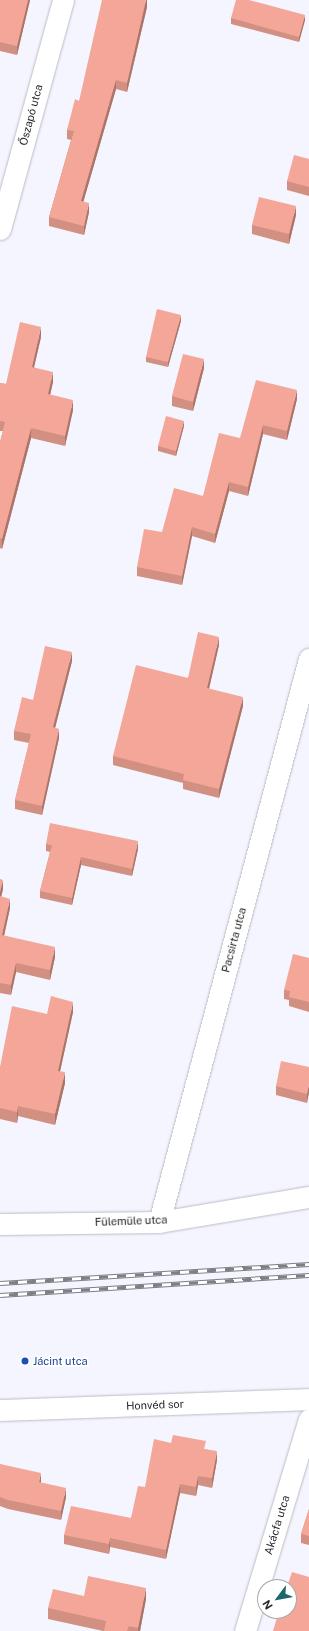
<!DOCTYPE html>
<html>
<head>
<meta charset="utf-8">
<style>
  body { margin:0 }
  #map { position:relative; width:309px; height:1631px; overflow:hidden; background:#f4f5fe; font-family:"Public Sans",sans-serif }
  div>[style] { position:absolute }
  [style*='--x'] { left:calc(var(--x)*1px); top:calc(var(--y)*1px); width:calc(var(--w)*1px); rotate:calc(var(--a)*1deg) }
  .roads { filter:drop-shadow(0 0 1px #bbbcc5) drop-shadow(0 0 1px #bbbcc5) }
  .minor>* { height:21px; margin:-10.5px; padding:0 10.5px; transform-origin:10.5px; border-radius:10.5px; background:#fff }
  .rail>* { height:4.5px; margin-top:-2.25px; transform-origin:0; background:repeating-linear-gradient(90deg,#fff 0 9px,#7e7f85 0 18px); box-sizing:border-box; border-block:1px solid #7e7f85 }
  .wall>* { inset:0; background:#d29083 }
  .shaded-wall>* { inset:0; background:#ab756a }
  .building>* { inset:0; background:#f4a798 }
  .dots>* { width:11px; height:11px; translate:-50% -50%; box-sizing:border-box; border:2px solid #fff; border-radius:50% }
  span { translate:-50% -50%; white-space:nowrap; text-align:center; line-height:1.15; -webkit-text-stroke:3.5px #fff; paint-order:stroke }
  .street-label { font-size:11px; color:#252629 }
  .transit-label { font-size:11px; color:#164399 }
  .left { translate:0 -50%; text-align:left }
  .north { position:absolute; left:257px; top:1579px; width:40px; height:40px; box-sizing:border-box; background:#fff; border:1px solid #a8a8a9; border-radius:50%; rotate:238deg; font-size:11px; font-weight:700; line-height:16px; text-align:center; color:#252629 }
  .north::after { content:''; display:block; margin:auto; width:14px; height:18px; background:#1a6869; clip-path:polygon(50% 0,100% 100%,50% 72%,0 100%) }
</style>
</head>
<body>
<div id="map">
  <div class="roads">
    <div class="minor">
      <i style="--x:0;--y:229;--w:238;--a:-74.6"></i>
      <i style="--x:159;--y:1222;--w:583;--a:-75.08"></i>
      <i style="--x:0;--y:1224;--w:159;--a:-0.7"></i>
      <i style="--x:159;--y:1222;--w:152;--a:-9.5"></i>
      <i style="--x:0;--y:1410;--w:309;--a:-2"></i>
      <i style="--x:245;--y:1631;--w:221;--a:-73.2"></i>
    </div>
  </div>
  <div class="rail">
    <i style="--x:0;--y:1283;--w:310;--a:-3.5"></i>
    <i style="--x:0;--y:1295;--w:310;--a:-3.7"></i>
  </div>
  <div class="wall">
    <i style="clip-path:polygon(0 0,30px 0,17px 55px,0 51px)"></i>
    <i style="clip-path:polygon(147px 0,147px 7px,127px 92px,116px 89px,83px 202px,89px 212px,84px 235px,49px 226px,49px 217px,71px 140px,67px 139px,67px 130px,79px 101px)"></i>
    <i style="clip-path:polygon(231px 18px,305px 20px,299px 42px,231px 24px)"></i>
    <i style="clip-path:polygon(309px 159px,309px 196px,287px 190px,287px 181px)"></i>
    <i style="clip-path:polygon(296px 215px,289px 244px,252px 234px,252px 225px)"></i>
    <i style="clip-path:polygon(181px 321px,168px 367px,146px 362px,146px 357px)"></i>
    <i style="clip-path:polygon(41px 337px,34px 367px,53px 382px,50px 395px,73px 410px,65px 446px,31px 438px,2px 549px,0 548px,0 442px,3px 431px,0 431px,0 383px,6px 384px)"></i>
    <i style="clip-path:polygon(204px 368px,193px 411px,172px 406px,172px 396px)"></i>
    <i style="clip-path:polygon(297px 399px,287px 440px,263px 434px,248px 496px,229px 491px,215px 543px,192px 536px,182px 585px,137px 576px,137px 567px,162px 532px,203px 496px,240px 438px)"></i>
    <i style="clip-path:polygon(184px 426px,176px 456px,158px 451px,158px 446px)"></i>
    <i style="clip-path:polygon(219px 645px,209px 689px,243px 706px,219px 798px,183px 789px,183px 783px,113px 765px,113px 756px)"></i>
    <i style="clip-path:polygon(72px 661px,55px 728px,59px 738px,42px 815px,15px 809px,15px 800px,29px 743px,14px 740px,14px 731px,33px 700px)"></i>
    <i style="clip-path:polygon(46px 844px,138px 849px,132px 876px,81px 865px,72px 905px,40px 898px,40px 891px,50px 852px,46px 851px)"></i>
    <i style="clip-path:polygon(0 879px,3px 889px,1px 896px,10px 908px,4px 936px,55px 957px,50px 980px,16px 972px,11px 995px,0 993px)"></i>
    <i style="clip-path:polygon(309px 958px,309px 1012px,289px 1006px,289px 1000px,284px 999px,284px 990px)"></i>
    <i style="clip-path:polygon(73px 1012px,60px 1071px,65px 1083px,55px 1125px,18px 1116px,17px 1123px,0 1119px,0 1067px,47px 1014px)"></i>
    <i style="clip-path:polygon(309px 1067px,307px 1103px,276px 1095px,276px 1086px)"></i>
    <i style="clip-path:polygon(206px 1449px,217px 1460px,212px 1488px,198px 1485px,196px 1496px,180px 1493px,166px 1559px,110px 1547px,109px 1554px,64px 1544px,64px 1535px,131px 1518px,145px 1487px)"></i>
    <i style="clip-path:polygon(0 1464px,41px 1483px,66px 1497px,61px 1520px,8px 1509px,0 1506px)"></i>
    <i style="clip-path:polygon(309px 1509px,309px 1545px,301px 1543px,301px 1534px)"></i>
    <i style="clip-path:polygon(84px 1596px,146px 1599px,140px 1631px,103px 1631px,48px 1619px,48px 1608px)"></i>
  </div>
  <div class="shaded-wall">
    <i style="clip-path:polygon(28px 0,30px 0,17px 55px,17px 46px)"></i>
    <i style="clip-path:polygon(146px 0,147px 0,147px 7px,127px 92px,127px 83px)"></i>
    <i style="clip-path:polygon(305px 15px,305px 20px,299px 42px,299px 37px)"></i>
    <i style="clip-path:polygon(116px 80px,116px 89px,81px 210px,81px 201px)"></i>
    <i style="clip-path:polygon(89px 203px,89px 212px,84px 235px,84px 226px)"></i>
    <i style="clip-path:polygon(296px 206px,296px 215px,289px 244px,289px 234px)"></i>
    <i style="clip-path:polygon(181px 315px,181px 321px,168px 367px,168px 362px)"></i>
    <i style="clip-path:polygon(41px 327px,41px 337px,32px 376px,32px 367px)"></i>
    <i style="clip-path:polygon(204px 359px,204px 368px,193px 411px,193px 402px)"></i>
    <i style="clip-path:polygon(53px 372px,53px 382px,48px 404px,48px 394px)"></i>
    <i style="clip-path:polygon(297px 390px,297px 399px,287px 440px,287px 431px)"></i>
    <i style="clip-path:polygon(73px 400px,73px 410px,65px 446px,65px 436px)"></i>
    <i style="clip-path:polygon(184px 421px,184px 426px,176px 456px,176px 451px)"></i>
    <i style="clip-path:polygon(263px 425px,263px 434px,248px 496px,248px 487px)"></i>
    <i style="clip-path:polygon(31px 428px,31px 438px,2px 549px,2px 539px)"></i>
    <i style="clip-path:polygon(229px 482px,229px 491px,215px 543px,215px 534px)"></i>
    <i style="clip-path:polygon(192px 527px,192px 536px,182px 585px,182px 576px)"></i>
    <i style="clip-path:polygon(219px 637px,219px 645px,207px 697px,207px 688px)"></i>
    <i style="clip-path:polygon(72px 652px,72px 661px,53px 736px,53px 727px)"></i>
    <i style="clip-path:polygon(243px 697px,243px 706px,219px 798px,219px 789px)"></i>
    <i style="clip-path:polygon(59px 729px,59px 738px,42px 815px,42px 806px)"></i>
    <i style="clip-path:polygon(138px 841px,138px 849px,132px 876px,132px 869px)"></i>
    <i style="clip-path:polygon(81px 857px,81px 865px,72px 905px,72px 898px)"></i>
    <i style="clip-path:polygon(3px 880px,3px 889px,0 902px,0 892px)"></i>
    <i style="clip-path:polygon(10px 899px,10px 908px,2px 945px,2px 935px)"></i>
    <i style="clip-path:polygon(55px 947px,55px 957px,50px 980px,50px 970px)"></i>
    <i style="clip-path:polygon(16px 963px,16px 972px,11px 995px,11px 985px)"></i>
    <i style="clip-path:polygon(73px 1002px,73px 1012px,58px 1081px,58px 1071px)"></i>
    <i style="clip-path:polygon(65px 1072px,65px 1083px,55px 1125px,55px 1114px)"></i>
    <i style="clip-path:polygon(309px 1084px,309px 1093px,307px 1103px,307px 1094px)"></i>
    <i style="clip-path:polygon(18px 1106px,18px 1116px,17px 1123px,17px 1112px)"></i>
    <i style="clip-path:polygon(217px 1451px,217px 1460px,212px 1488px,212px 1478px)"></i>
    <i style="clip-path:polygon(41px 1473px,41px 1482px,39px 1491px,39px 1482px)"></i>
    <i style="clip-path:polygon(198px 1476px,198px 1485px,196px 1496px,196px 1487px)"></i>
    <i style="clip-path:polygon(180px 1484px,180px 1493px,166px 1559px,166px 1550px)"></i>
    <i style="clip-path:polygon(66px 1488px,66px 1497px,61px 1520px,61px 1511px)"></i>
    <i style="clip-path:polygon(110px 1538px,110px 1547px,109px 1554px,109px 1544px)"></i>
    <i style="clip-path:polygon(146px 1588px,146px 1599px,140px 1631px,138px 1631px,138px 1628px)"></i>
  </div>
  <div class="building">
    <i style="clip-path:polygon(0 0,28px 0,17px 46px,0 42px)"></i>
    <i style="clip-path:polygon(102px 0,146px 0,127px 83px,116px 80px,81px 201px,89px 203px,84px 226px,49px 217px,74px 131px,67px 130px,75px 99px,79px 101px)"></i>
    <i style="clip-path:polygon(236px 0,249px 0,305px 15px,299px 37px,231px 18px)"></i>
    <i style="clip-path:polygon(294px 155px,309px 159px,309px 187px,287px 181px)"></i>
    <i style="clip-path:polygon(259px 197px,296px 206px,289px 234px,252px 225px)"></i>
    <i style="clip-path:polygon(157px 309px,181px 315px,168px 362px,146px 357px)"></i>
    <i style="clip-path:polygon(20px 322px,41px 327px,32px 367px,53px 372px,48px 394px,73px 400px,65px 436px,31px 428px,2px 539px,0 538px,0 442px,5px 422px,0 421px,0 383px,6px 384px)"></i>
    <i style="clip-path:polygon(183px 354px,204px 359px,193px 402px,172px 396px)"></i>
    <i style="clip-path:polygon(256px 380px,297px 390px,287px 431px,263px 425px,248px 487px,229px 482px,215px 534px,192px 527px,182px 576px,137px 567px,144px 529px,162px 532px,174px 488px,203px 496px,219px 433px,240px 438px)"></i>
    <i style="clip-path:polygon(166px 416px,184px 421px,176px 451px,158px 446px)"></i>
    <i style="clip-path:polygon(198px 632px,219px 637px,207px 688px,243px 697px,219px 789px,183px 780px,184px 774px,113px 756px,136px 665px,188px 678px)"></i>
    <i style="clip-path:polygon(45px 646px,72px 652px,53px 727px,59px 729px,42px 806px,15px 800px,31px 734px,14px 731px,22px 697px,33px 700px)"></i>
    <i style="clip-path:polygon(50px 823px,138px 841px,132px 869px,81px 857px,72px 898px,40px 891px,52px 845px,46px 844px)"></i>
    <i style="clip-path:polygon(0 879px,3px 880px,0 892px)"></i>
    <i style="clip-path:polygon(0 896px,10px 899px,2px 935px,55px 947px,50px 970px,16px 963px,11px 985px,0 983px)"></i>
    <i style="clip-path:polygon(293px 954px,309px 958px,309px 1002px,289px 997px,290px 991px,284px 990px)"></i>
    <i style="clip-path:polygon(51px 996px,73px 1002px,58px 1071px,65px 1072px,55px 1114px,18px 1106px,17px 1112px,0 1108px,0 1067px,12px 1006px,47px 1014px)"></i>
    <i style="clip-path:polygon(281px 1061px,309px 1067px,309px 1084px,307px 1094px,276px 1086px)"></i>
    <i style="clip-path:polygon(173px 1435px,206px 1441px,204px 1449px,217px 1451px,212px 1478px,198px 1476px,196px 1487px,180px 1484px,166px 1550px,110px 1538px,109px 1544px,64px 1535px,71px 1506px,131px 1518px,138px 1486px,145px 1487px,154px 1439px,171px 1443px)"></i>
    <i style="clip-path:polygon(0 1464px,41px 1473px,39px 1482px,66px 1488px,61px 1511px,8px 1500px,0 1497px)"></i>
    <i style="clip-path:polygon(309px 1509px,309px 1536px,301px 1534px)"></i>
    <i style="clip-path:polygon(292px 1572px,309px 1577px,309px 1631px,273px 1631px,279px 1611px,289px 1611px,289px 1587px,287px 1587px)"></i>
    <i style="clip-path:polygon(88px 1576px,146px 1588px,138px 1628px,129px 1626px,127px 1631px,104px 1631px,106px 1621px,48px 1608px,53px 1589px,84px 1596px)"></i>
  </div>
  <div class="dots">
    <i style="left:25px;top:1361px;background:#1a4fb4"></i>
  </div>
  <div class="street-label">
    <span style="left:31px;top:115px;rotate:-75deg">Őszapó utca</span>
    <span style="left:234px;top:940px;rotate:-75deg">Pacsirta utca</span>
    <span style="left:131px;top:1221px;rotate:-2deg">Fülemüle utca</span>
    <span style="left:155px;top:1405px;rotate:-2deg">Honvéd sor</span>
    <span style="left:277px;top:1525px;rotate:-73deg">Akácfa utca</span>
  </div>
  <div class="transit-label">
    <span class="left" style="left:33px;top:1361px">Jácint utca</span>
  </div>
  <div class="north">N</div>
</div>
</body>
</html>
